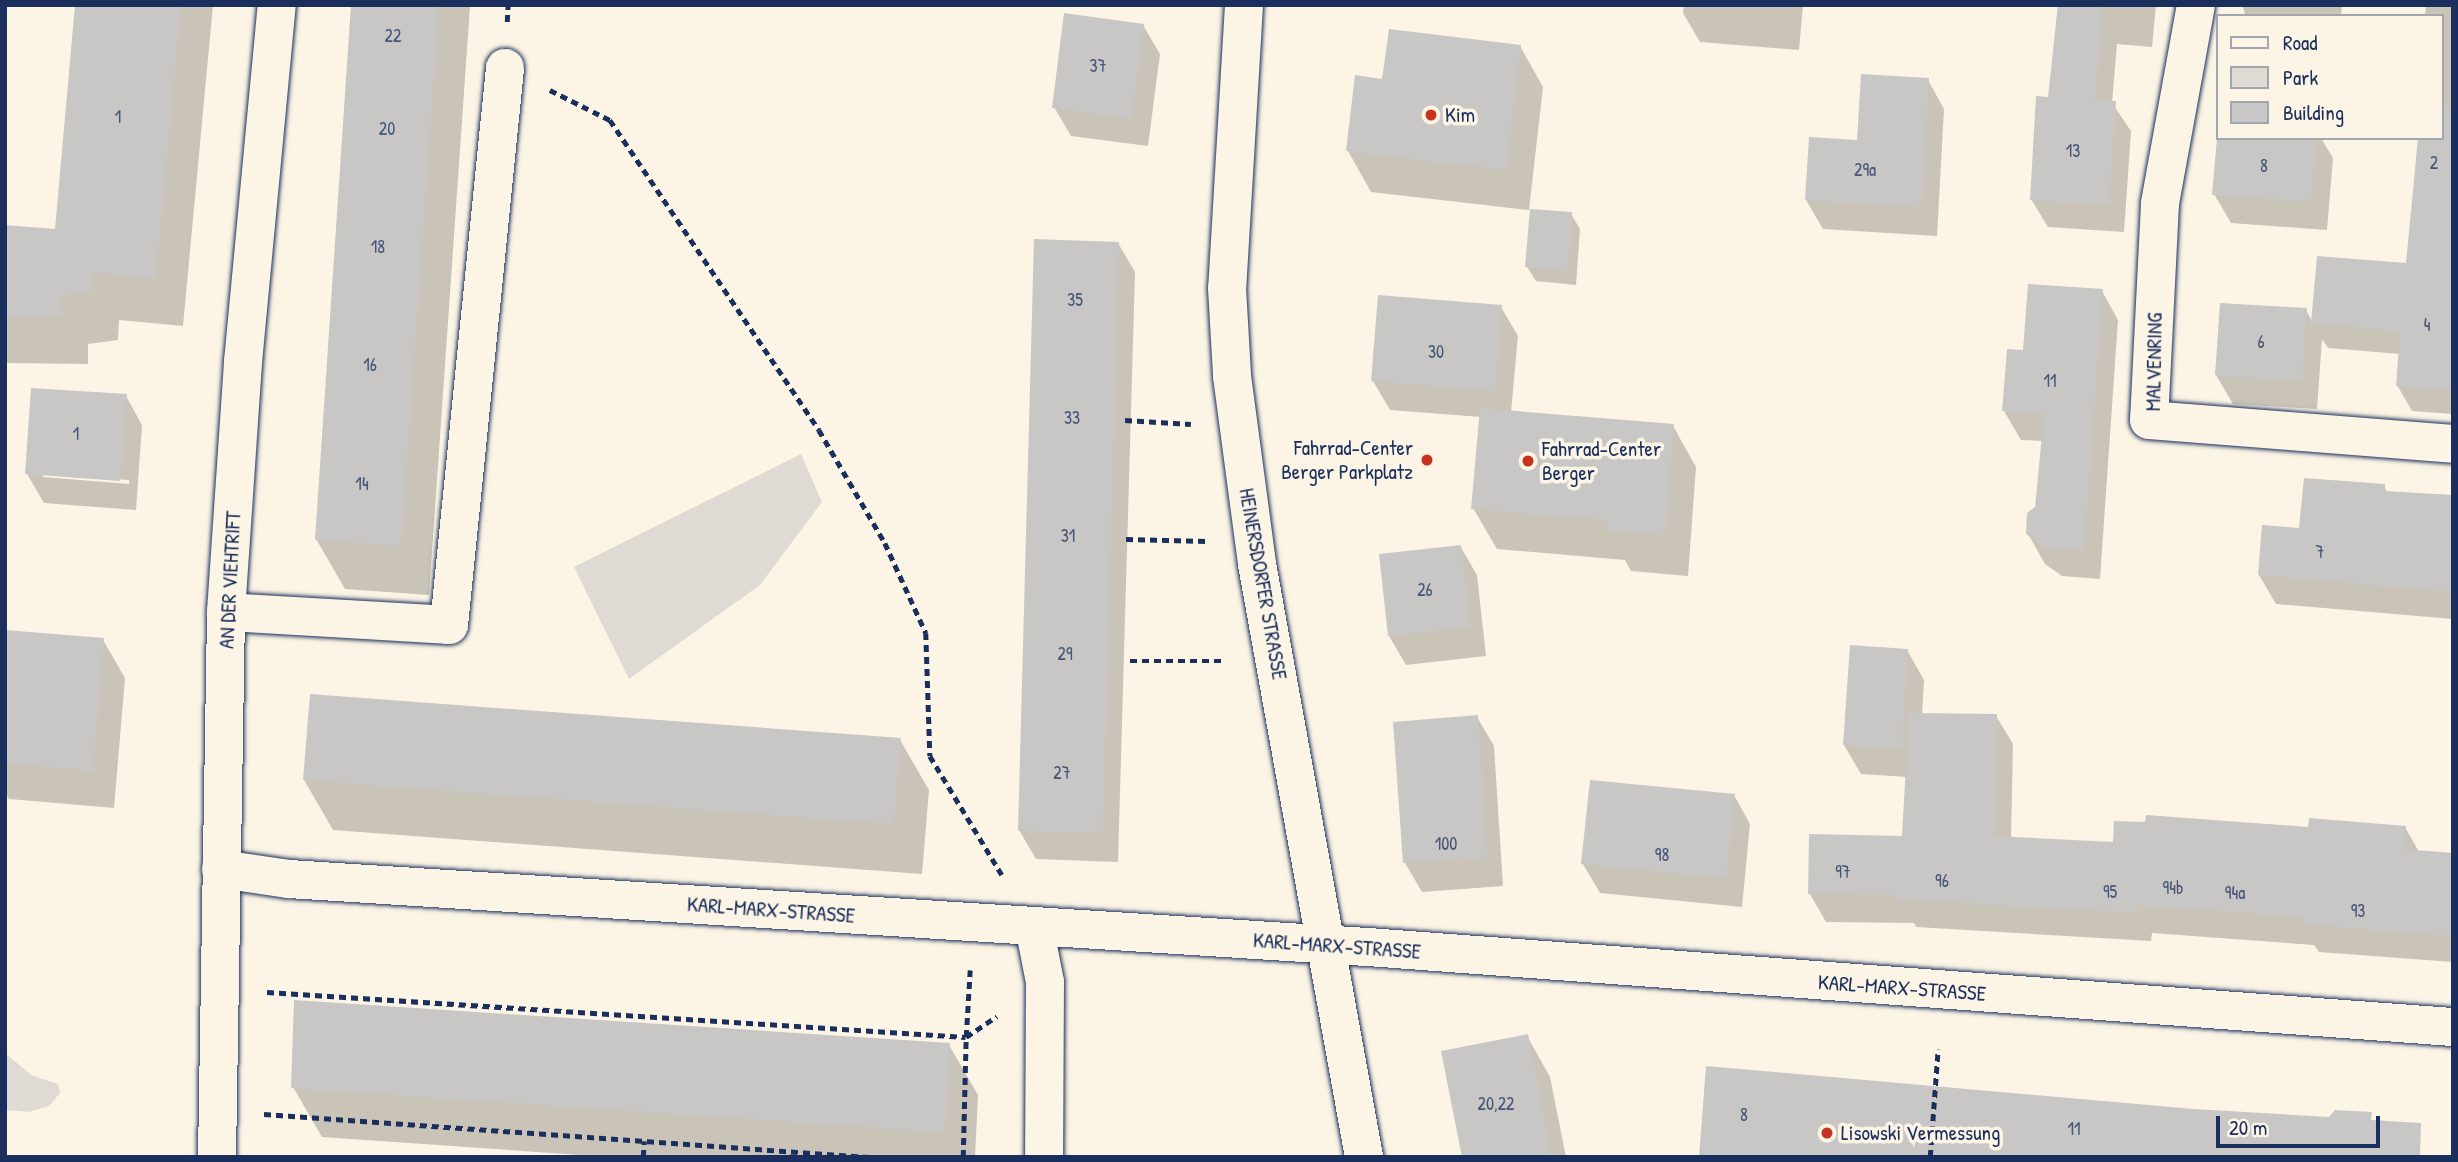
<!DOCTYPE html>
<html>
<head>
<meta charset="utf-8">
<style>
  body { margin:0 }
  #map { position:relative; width:2458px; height:1162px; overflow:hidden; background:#fcf5e5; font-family:"Patrick Hand",sans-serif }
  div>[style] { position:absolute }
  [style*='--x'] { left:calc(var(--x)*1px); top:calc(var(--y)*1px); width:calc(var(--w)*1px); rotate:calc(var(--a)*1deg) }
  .green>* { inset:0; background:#dfdbd4 }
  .shadow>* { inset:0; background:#0003 }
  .building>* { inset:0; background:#c8c7c6 }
  .path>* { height:4.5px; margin-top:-2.25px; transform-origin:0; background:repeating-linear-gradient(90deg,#1b2f5e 0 7px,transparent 0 12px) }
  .roads { filter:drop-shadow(0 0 2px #1b2f5e) drop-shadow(0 0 2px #1b2f5e) }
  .minor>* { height:38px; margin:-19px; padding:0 19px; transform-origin:19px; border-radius:19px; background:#fcf5e5 }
  .major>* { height:38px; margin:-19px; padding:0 19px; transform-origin:19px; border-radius:19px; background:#fcf5e5 }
  .dots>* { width:19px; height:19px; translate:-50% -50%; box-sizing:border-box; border:4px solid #fcf5e5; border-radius:50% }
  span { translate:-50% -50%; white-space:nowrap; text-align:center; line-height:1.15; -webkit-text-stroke:7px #fcf5e5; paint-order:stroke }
  .number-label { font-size:18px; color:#465578 }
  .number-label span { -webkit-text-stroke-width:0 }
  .poi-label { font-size:21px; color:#1b2f5e }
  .left { translate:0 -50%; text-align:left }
  .right { translate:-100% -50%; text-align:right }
  .street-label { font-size:21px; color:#1b2f5e }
  .frame { position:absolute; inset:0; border:7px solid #1b2f5e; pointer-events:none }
  .legend { position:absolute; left:2216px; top:14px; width:228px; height:126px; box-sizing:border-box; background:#fcf5e5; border:2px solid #a2a6af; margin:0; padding:9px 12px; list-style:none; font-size:21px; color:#1b2f5e }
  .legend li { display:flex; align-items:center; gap:14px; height:35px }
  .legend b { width:35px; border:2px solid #a2a6af }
  .scale { position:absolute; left:2216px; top:1116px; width:164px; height:32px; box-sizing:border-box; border:4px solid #1b2f5e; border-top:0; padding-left:9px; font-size:21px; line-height:24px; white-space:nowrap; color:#1b2f5e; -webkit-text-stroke:5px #fcf5e5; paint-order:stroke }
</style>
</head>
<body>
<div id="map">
  <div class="green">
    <i style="clip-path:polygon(801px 454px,822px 502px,760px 585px,629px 679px,574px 567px)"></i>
    <i style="clip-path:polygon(5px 1053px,31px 1075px,58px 1084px,60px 1093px,49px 1106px,29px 1112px,5px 1110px)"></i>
  </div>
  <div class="shadow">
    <i style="clip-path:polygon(77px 5px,213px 5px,183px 326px,119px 320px,118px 340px,88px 344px,88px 364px,5px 363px,5px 226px,57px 231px)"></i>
    <i style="clip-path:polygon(353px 5px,470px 6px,429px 595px,345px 589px,316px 539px)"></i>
    <i style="clip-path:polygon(1684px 5px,1803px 5px,1799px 50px,1700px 42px,1683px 13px)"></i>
    <i style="clip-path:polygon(2058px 5px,2156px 5px,2152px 47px,2117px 44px,2112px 103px,2131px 131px,2124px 232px,2048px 227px,2031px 199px,2049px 99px)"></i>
    <i style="clip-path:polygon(2242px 5px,2342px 5px,2341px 16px,2246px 16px)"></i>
    <i style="clip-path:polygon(2426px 5px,2453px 5px,2453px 414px,2412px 411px,2397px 385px,2400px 354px,2328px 348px,2322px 339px,2317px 409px,2233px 404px,2216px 375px,2306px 310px,2313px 323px,2408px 265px,2442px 138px,2442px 16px,2425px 16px)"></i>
    <i style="clip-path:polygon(1143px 25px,1160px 54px,1148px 146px,1071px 136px,1054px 107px)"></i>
    <i style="clip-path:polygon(1520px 46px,1543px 87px,1529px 210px,1371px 192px,1348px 151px,1384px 81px)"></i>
    <i style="clip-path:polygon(1928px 80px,1944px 109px,1937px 236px,1823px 229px,1806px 200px,1859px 142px)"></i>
    <i style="clip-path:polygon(2218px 138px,2321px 138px,2333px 158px,2327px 230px,2231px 223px,2214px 194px)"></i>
    <i style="clip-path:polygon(1571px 214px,1580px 229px,1576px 285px,1536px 281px,1527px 267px)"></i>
    <i style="clip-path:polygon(1118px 243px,1135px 272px,1118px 862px,1036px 859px,1019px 830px)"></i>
    <i style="clip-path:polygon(2102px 291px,2118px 320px,2100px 579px,2062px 576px,2045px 564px,2028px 534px,2037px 508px,2043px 441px,2021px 440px,2004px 411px)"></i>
    <i style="clip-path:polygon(1501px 307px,1518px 336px,1511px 412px,1673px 426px,1696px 467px,1688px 576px,1631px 571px,1625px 560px,1497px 549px,1473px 508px,1481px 417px,1390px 410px,1373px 381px)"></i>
    <i style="clip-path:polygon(evenodd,126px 396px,142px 425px,136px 510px,44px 503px,27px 474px,126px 396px,43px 474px,129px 480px,129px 484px,43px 477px,43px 474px)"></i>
    <i style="clip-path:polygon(2384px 486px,2388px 493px,2453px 497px,2453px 619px,2276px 604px,2259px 575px,2301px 530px)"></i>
    <i style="clip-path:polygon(1460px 546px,1477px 575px,1486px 656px,1406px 665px,1389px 636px)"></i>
    <i style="clip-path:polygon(5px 633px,103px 640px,125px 678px,114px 808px,9px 799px,5px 792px)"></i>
    <i style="clip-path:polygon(1907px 650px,1924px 680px,1922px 715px,1996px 716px,2013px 744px,2011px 839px,2114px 844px,2310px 829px,2405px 827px,2419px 852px,2453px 854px,2453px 962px,2319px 952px,2314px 945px,2152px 933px,2151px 941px,1916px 927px,1914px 923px,1826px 922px,1810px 894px,1903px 837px,1907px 777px,1861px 774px,1844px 745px)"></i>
    <i style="clip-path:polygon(1477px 717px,1494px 746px,1503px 886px,1422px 892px,1405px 863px)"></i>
    <i style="clip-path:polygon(900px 740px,929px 790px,922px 874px,333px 830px,304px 780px)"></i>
    <i style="clip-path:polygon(1734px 795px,1750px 824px,1742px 907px,1600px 893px,1583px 864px)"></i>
    <i style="clip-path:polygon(1527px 1036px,1550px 1077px,1566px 1157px,1464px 1157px)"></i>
    <i style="clip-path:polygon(949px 1045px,978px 1095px,975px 1157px,609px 1157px,322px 1137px,293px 1087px)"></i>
  </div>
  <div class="building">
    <i style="clip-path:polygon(75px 5px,181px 5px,156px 278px,92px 272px,91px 292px,61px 296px,61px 316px,5px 317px,5px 225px,55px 229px)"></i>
    <i style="clip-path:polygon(351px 5px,439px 5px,401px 546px,315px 540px)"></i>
    <i style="clip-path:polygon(2058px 5px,2103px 5px,2095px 100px,2116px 101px,2109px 205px,2030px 200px,2036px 96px,2048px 97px)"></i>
    <i style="clip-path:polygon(1064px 13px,1144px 24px,1132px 118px,1052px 108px)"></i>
    <i style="clip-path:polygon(1389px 29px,1521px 45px,1506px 170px,1346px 151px,1355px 75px,1382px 79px)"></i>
    <i style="clip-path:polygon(1861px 74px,1929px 78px,1921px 207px,1805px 200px,1809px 137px,1857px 140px)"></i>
    <i style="clip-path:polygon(2442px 106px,2453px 107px,2453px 390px,2396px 386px,2400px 331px,2311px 323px,2317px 256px,2406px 263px,2418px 138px,2442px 138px)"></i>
    <i style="clip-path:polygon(2217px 138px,2316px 138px,2311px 202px,2212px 195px)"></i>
    <i style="clip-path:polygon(1530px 209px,1572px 212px,1568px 271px,1525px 267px)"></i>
    <i style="clip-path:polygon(1034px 239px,1119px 242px,1103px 833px,1018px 831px)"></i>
    <i style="clip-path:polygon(2028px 284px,2103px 289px,2084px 550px,2044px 547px,2026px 534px,2027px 513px,2035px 507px,2044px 414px,2002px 411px,2007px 349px,2023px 350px)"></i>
    <i style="clip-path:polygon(1378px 295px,1502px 305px,1495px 391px,1371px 381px)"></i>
    <i style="clip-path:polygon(2220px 303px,2307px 308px,2302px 381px,2215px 375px)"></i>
    <i style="clip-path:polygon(31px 388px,127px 394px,120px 481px,25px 474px)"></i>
    <i style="clip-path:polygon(1480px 408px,1674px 424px,1665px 535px,1606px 530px,1607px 520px,1471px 509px)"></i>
    <i style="clip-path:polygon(2304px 478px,2385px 484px,2385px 491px,2453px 495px,2453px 592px,2258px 575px,2262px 525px,2299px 528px)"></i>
    <i style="clip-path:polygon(1461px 545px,1471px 627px,1388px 636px,1379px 554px)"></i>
    <i style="clip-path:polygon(5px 630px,104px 638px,93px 771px,5px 763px)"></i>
    <i style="clip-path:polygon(1850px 645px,1908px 649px,1902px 749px,1843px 745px)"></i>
    <i style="clip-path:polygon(310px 694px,901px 738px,894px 824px,303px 780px)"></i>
    <i style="clip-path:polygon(1909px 713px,1997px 714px,1995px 836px,2113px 842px,2114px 821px,2145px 822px,2146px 815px,2308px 827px,2309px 818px,2406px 826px,2404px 849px,2453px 853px,2453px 936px,2301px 924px,2301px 917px,2137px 905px,2136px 913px,1898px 899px,1898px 895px,1808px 894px,1809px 834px,1902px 836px)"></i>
    <i style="clip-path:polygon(1478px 715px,1487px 857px,1403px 863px,1393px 722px)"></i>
    <i style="clip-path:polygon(1590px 780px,1735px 794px,1726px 878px,1581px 864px)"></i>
    <i style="clip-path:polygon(294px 1000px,950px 1043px,945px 1132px,291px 1088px)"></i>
    <i style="clip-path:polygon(1528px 1034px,1552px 1157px,1462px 1157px,1441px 1051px)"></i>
    <i style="clip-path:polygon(1706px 1066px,2194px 1109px,2329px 1117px,2335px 1110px,2372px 1112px,2371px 1120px,2421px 1123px,2420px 1157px,1699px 1157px)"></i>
  </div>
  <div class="path">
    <i style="--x:507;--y:22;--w:17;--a:-87"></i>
    <i style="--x:550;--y:90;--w:67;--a:26.6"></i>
    <i style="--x:610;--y:120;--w:374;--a:56"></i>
    <i style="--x:819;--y:430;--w:131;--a:59.7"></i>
    <i style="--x:885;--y:543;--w:99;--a:65.5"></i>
    <i style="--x:926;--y:633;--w:123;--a:88.1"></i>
    <i style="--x:930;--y:756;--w:139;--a:58.8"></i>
    <i style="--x:1125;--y:420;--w:66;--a:3.5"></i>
    <i style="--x:1126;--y:539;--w:81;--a:1.4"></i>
    <i style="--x:1130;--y:661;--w:91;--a:0"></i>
    <i style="--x:267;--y:992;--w:700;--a:3.68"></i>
    <i style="--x:966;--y:1037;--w:67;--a:-86.6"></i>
    <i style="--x:264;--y:1114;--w:606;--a:4.07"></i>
    <i style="--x:643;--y:1157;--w:16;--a:-86"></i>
    <i style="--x:963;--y:1157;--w:120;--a:-88.6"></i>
    <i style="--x:966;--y:1037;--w:37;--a:-34"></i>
    <i style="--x:1930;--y:1157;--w:108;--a:-85.8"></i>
  </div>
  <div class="roads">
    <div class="minor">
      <i style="--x:2196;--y:5;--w:202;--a:100.3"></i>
      <i style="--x:2160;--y:204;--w:216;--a:92.9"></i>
      <i style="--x:2149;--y:420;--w:305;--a:4.5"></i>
      <i style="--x:226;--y:612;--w:223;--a:3.3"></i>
      <i style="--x:449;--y:625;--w:560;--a:-84.26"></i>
      <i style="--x:221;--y:869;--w:69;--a:8.4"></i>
      <i style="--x:289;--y:879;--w:1081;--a:3.61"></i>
      <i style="--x:1368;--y:947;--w:1088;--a:4.22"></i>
      <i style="--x:1034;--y:926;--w:57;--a:78.9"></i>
      <i style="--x:1045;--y:982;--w:175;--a:90.3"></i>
      <i style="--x:217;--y:1157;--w:545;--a:-89.05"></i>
      <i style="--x:226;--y:612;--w:251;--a:-86.1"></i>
      <i style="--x:243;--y:362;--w:359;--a:-84.6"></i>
    </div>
    <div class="major">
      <i style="--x:1244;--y:5;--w:284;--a:93.4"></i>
      <i style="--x:1227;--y:288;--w:88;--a:86.7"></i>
      <i style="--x:1232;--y:376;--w:190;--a:82.4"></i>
      <i style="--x:1257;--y:564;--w:603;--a:79.77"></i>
    </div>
  </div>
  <div class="dots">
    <i style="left:1431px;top:115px;background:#c8321e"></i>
    <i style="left:1427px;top:460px;background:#c8321e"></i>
    <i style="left:1528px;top:461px;background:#c8321e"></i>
    <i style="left:1827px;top:1133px;background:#c8321e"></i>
  </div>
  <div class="number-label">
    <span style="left:393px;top:36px">22</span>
    <span style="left:1098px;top:66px">37</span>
    <span style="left:118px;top:117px">1</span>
    <span style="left:387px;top:129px">20</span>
    <span style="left:2073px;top:151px">13</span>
    <span style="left:2434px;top:163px">2</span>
    <span style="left:2264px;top:166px">8</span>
    <span style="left:1865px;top:170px">29a</span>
    <span style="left:378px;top:247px">18</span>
    <span style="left:1075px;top:300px">35</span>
    <span style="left:2427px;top:325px">4</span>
    <span style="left:2261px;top:342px">6</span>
    <span style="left:1436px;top:352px">30</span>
    <span style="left:370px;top:365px">16</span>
    <span style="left:2050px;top:381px">11</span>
    <span style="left:1072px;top:418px">33</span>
    <span style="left:76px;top:434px">1</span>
    <span style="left:362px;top:484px">14</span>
    <span style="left:1068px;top:536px">31</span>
    <span style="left:2320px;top:552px">7</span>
    <span style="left:1425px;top:590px">26</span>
    <span style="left:1065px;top:654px">29</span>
    <span style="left:1062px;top:773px">27</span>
    <span style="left:1446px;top:844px">100</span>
    <span style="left:1662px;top:855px">98</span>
    <span style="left:1843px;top:872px">97</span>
    <span style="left:1942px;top:881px">96</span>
    <span style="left:2173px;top:888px">94b</span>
    <span style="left:2110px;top:892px">95</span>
    <span style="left:2235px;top:893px">94a</span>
    <span style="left:2358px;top:911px">93</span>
    <span style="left:1496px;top:1104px">20,22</span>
    <span style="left:1744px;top:1115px">8</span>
    <span style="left:2074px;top:1129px">11</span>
  </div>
  <div class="poi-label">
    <span class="left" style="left:1445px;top:115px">Kim</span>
    <span class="right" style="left:1413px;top:460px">Fahrrad-Center<br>Berger Parkplatz</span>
    <span class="left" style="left:1542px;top:461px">Fahrrad-Center<br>Berger</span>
    <span class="left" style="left:1841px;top:1133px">Lisowski Vermessung</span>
  </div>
  <div class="street-label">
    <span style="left:2154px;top:362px;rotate:-89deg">MALVENRING</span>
    <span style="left:230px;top:580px;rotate:-87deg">AN DER VIEHTRIFT</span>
    <span style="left:1263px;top:584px;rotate:80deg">HEINERSDORFER STRASSE</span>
    <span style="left:771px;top:910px;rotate:4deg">KARL-MARX-STRASSE</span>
    <span style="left:1337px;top:946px;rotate:4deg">KARL-MARX-STRASSE</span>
    <span style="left:1902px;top:988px;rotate:4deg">KARL-MARX-STRASSE</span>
  </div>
  <div class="frame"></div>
  <ul class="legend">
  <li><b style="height:9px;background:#fcf5e5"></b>Road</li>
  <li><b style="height:19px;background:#dfdbd4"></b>Park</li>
  <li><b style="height:19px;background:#c8c7c6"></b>Building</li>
  </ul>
  <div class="scale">20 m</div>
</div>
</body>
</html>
